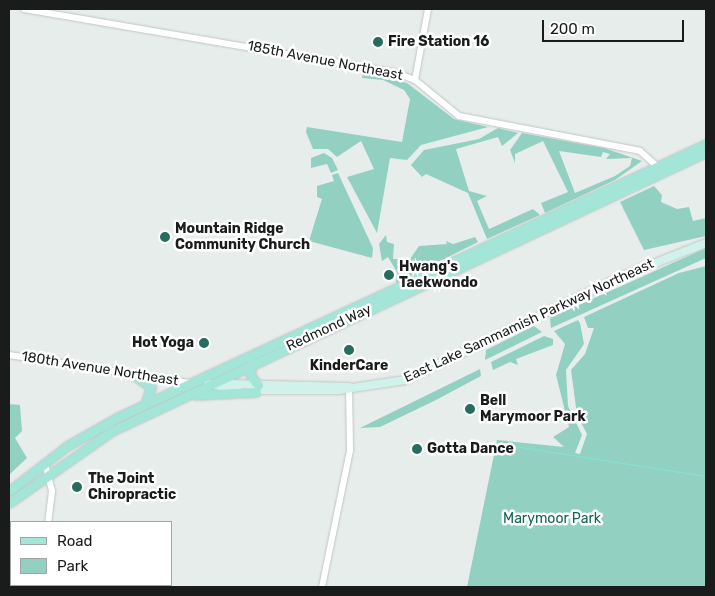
<!DOCTYPE html>
<html>
<head>
<meta charset="utf-8">
<style>
  body { margin:0 }
  #map { position:relative; width:715px; height:596px; overflow:hidden; background:#e7edeb; font-family:Rubik,sans-serif }
  div>[style] { position:absolute }
  [style*='--x'] { left:calc(var(--x)*1px); top:calc(var(--y)*1px); width:calc(var(--w)*1px); rotate:calc(var(--a)*1deg) }
  .green>* { inset:0; background:#92d1c2 }
  .stream>* { height:1px; margin:-0.5px; padding:0 0.5px; transform-origin:0.5px; border-radius:0.5px; background:#82e4cf }
  .roads { filter:drop-shadow(0 0 1px #c0c6c4) drop-shadow(0 0 1px #c0c6c4) }
  .tertiary>* { height:6px; margin:-3px; padding:0 3px; transform-origin:3px; border-radius:3px; background:#fff }
  .secondary>* { height:8px; margin:-4px; padding:0 4px; transform-origin:4px; border-radius:4px; background:#d1f2eb }
  .primary>* { height:9px; margin:-4.5px; padding:0 4.5px; transform-origin:4.5px; border-radius:4.5px; background:#a3e5d7 }
  .dots>* { width:14px; height:14px; translate:-50% -50%; box-sizing:border-box; border:2px solid #fff; border-radius:50% }
  span { translate:-50% -50%; white-space:nowrap; text-align:center; line-height:1.15; -webkit-text-stroke:5px #fff; paint-order:stroke }
  .poi-label { font-size:14px; color:#1a1c1b; font-weight:700 }
  .left { translate:0 -50%; text-align:left }
  .right { translate:-100% -50%; text-align:right }
  .street-label { font-size:14px; color:#1a1c1b }
  .park-label { font-size:14px; color:#136456 }
  .frame { position:absolute; inset:0; border:10px solid #1a1c1b; pointer-events:none }
  .legend { position:absolute; left:10px; top:521px; width:162px; height:65px; box-sizing:border-box; background:#fff; border:1px solid #a3a4a4; margin:0; padding:6px 9px; list-style:none; font-size:15px; color:#1a1c1b }
  .legend li { display:flex; align-items:center; gap:10px; height:25px }
  .legend b { width:25px; border:1px solid #a3a4a4 }
  .scale { position:absolute; left:542px; top:20px; width:142px; height:22px; box-sizing:border-box; border:2px solid #1a1c1b; border-top:0; padding-left:6px; font-size:15px; line-height:18px; white-space:nowrap; color:#1a1c1b; -webkit-text-stroke:4px #fff; paint-order:stroke }
</style>
</head>
<body>
<div id="map">
  <div class="green">
    <i style="clip-path:polygon(363px 72px,407px 83px,454px 119px,488px 127px,421px 145px,407px 160px,390px 158px,377px 233px,347px 177px,374px 169px,361px 141px,337px 157px,328px 149px,313px 149px,306px 132px,307px 127px,402px 142px,410px 99px,404px 90px,383px 80px,362px 78px)"></i>
    <i style="clip-path:polygon(498px 128px,518px 133px,502px 146px,498px 137px,456px 149px,469px 191px,487px 196px,477px 201px,489px 229px,533px 209px,540px 215px,487px 239px,468px 193px,426px 174px,422px 177px,411px 165px,424px 150px,479px 139px)"></i>
    <i style="clip-path:polygon(evenodd,522px 133px,604px 148px,642px 161px,615px 180px,545px 213px,541px 203px,568px 192px,543px 141px,515px 154px,515px 163px,510px 150px,522px 133px,559px 151px,601px 157px,603px 152px,610px 154px,606px 159px,632px 158px,630px 166px,615px 176px,575px 193px,559px 151px)"></i>
    <i style="clip-path:polygon(324px 153px,332px 158px,338px 170px,331px 173px,327px 164px,311px 168px,311px 158px)"></i>
    <i style="clip-path:polygon(338px 173px,373px 248px,372px 258px,309px 241px,322px 199px,317px 197px,317px 186px,334px 181px,332px 175px)"></i>
    <i style="clip-path:polygon(654px 186px,662px 195px,661px 202px,677px 209px,689px 207px,693px 221px,706px 218px,706px 236px,644px 250px,620px 202px)"></i>
    <i style="clip-path:polygon(386px 235px,387px 242px,394px 244px,393px 259px,410px 259px,419px 246px,447px 244px,446px 241px,453px 244px,475px 237px,478px 242px,396px 283px,397px 272px,388px 257px,382px 261px,379px 244px)"></i>
    <i style="clip-path:polygon(706px 248px,706px 258px,551px 328px,550px 318px)"></i>
    <i style="clip-path:polygon(706px 266px,706px 587px,467px 587px,497px 440px,564px 447px,553px 437px,569px 427px,556px 375px,565px 344px,554px 331px,578px 320px,580px 323px,584px 344px,566px 370px,568px 406px,582px 435px,575px 453px,580px 454px,587px 434px,577px 415px,571px 370px,585px 354px,594px 328px,588px 328px,584px 317px,679px 273px)"></i>
    <i style="clip-path:polygon(534px 326px,542px 332px,485px 360px,486px 350px)"></i>
    <i style="clip-path:polygon(544px 336px,553px 339px,553px 345px,516px 359px,518px 365px,510px 362px,493px 370px,491px 362px)"></i>
    <i style="clip-path:polygon(480px 369px,481px 376px,436px 400px,380px 427px,360px 428px)"></i>
    <i style="clip-path:polygon(9px 404px,20px 405px,22px 431px,15px 438px,27px 458px,9px 475px)"></i>
  </div>
  <div class="stream">
    <i style="--x:507;--y:445;--w:201;--a:8.9"></i>
  </div>
  <div class="roads">
    <div class="tertiary">
      <i style="--x:24;--y:9;--w:375;--a:9.7"></i>
      <i style="--x:394;--y:72;--w:22;--a:21"></i>
      <i style="--x:415;--y:80;--w:57;--a:39.3"></i>
      <i style="--x:459;--y:116;--w:184;--a:10.9"></i>
      <i style="--x:640;--y:151;--w:25;--a:42"></i>
      <i style="--x:415;--y:80;--w:72;--a:-79.6"></i>
      <i style="--x:9;--y:355;--w:183;--a:8.8"></i>
      <i style="--x:45;--y:463;--w:29;--a:76"></i>
      <i style="--x:52;--y:491;--w:31;--a:97"></i>
      <i style="--x:36;--y:587;--w:2;--a:-90"></i>
      <i style="--x:322;--y:587;--w:140;--a:-78.4"></i>
      <i style="--x:350;--y:450;--w:63;--a:-90.9"></i>
    </div>
    <div class="secondary">
      <i style="--x:208;--y:384;--w:30;--a:9"></i>
      <i style="--x:229;--y:384;--w:120;--a:1.4"></i>
      <i style="--x:252;--y:390;--w:87;--a:0"></i>
      <i style="--x:339;--y:390;--w:67;--a:-8.6"></i>
      <i style="--x:405;--y:380;--w:244;--a:-25.5"></i>
      <i style="--x:625;--y:275;--w:87;--a:-21.6"></i>
    </div>
    <div class="primary">
      <i style="--x:252;--y:364;--w:11;--a:100"></i>
      <i style="--x:250;--y:375;--w:13;--a:51"></i>
      <i style="--x:135;--y:376;--w:19;--a:35"></i>
      <i style="--x:151;--y:387;--w:18;--a:109"></i>
      <i style="--x:195;--y:395;--w:61;--a:-2.8"></i>
      <i style="--x:9;--y:491;--w:73;--a:-37.8"></i>
      <i style="--x:67;--y:446;--w:59;--a:-29.6"></i>
      <i style="--x:118;--y:417;--w:648;--a:-24.9"></i>
      <i style="--x:9;--y:503;--w:126;--a:-35"></i>
      <i style="--x:112;--y:431;--w:656;--a:-25.16"></i>
    </div>
  </div>
  <div class="dots">
    <i style="left:378px;top:42px;background:#276c5f"></i>
    <i style="left:165px;top:237px;background:#276c5f"></i>
    <i style="left:389px;top:275px;background:#276c5f"></i>
    <i style="left:204px;top:343px;background:#276c5f"></i>
    <i style="left:349px;top:350px;background:#276c5f"></i>
    <i style="left:470px;top:409px;background:#276c5f"></i>
    <i style="left:417px;top:449px;background:#276c5f"></i>
    <i style="left:77px;top:487px;background:#276c5f"></i>
  </div>
  <div class="poi-label">
    <span class="left" style="left:388px;top:42px">Fire Station 16</span>
    <span class="left" style="left:175px;top:237px">Mountain Ridge<br>Community Church</span>
    <span class="left" style="left:399px;top:275px">Hwang's<br>Taekwondo</span>
    <span class="right" style="left:194px;top:343px">Hot Yoga</span>
    <span style="left:349px;top:366px">KinderCare</span>
    <span class="left" style="left:480px;top:409px">Bell<br>Marymoor Park</span>
    <span class="left" style="left:427px;top:449px">Gotta Dance</span>
    <span class="left" style="left:88px;top:487px">The Joint<br>Chiropractic</span>
  </div>
  <div class="street-label">
    <span style="left:325px;top:61px;rotate:11deg">185th Avenue Northeast</span>
    <span style="left:529px;top:321px;rotate:-25deg">East Lake Sammamish Parkway Northeast</span>
    <span style="left:329px;top:328px;rotate:-25deg">Redmond Way</span>
    <span style="left:100px;top:369px;rotate:9deg">180th Avenue Northeast</span>
  </div>
  <div class="park-label">
    <span style="left:552px;top:519px">Marymoor Park</span>
  </div>
  <div class="frame"></div>
  <ul class="legend">
  <li><b style="height:6px;background:#a3e5d7"></b>Road</li>
  <li><b style="height:14px;background:#92d1c2"></b>Park</li>
  </ul>
  <div class="scale">200 m</div>
</div>
</body>
</html>
